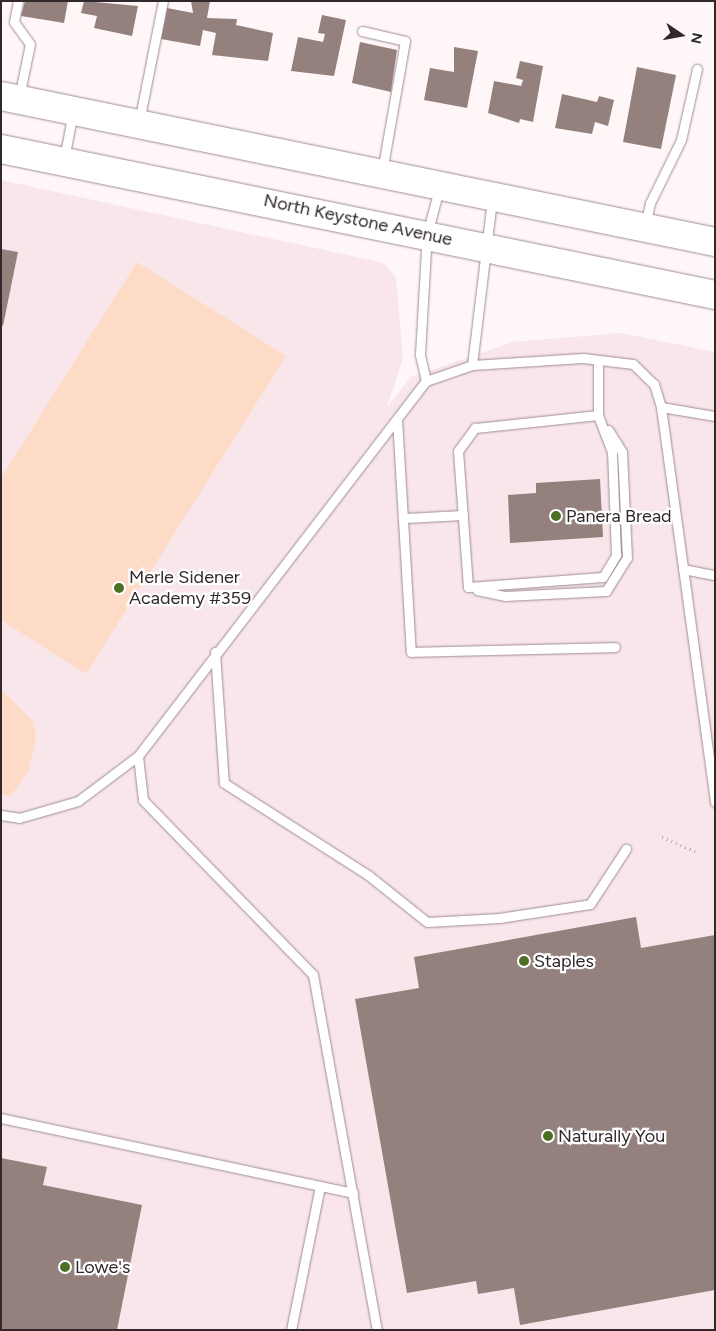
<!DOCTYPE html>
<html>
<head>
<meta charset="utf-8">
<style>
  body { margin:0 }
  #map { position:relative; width:716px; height:1331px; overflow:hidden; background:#fff6f8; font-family:Figtree,sans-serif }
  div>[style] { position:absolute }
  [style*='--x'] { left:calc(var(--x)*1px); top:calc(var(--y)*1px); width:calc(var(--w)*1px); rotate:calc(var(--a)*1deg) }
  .built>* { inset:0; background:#f8e6ea }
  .green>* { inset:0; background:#fedbc6 }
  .building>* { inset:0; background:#94817e }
  .path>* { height:3px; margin-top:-1.5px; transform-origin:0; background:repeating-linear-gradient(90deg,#b5adaf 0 1px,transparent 0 5px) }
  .roads { filter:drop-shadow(0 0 1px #a08c91) drop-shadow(0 0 1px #a08c91) }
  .service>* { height:9px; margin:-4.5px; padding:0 4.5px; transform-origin:4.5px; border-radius:4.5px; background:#fff }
  .primary>* { height:28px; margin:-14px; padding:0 14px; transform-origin:14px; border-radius:14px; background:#fff }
  .dots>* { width:14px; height:14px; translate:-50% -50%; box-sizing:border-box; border:2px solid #fff; border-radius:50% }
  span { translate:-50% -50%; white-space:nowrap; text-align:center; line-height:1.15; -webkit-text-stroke:4.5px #fff; paint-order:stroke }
  .street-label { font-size:18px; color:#30282a }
  .poi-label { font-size:18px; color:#30282a }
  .left { translate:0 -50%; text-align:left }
  .frame { position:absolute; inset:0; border:2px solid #30282a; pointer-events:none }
  .north { position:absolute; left:656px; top:10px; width:50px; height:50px; -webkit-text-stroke:4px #fff; paint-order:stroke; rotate:102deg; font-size:14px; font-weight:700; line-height:20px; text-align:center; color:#30282a }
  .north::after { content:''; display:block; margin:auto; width:18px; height:22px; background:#30282a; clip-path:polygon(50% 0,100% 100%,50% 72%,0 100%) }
</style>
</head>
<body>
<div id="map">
  <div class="built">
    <i style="clip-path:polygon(1px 180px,384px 263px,396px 278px,403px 358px,387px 407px,411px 377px,513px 342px,621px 333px,715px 352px,715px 1330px,1px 1330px)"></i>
  </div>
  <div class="green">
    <i style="clip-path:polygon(137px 262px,286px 356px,86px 674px,1px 620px,1px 478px)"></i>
    <i style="clip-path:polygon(1px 689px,33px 721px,36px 736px,29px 770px,11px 796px,1px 794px)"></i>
  </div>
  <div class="building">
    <i style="clip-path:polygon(25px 1px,68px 1px,64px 23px,21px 16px)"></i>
    <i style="clip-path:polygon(84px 1px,138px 6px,132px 36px,94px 28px,97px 16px,81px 13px)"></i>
    <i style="clip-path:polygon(191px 1px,210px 1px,207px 18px,237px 19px,236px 25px,273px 33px,268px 61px,212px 55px,216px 33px,203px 30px,200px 46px,161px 39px,167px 8px,193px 13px)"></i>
    <i style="clip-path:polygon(322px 15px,346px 20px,334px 76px,291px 71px,298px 37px,323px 42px,325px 34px,318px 33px)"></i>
    <i style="clip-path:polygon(360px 42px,397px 50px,391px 92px,352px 83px)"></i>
    <i style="clip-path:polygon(454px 47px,478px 51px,467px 108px,424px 100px,430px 68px,454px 72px)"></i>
    <i style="clip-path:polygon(520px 61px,543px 66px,533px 122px,520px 119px,519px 123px,488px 113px,494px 81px,521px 86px,523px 80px,516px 78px)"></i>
    <i style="clip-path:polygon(637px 67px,676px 75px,661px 149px,623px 142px)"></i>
    <i style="clip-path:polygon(562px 94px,597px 102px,599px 96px,614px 100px,608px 126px,595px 122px,592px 134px,555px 128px)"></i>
    <i style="clip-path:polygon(1px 249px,18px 252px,3px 326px,1px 325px)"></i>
    <i style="clip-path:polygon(600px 479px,603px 537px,510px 543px,508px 495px,536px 493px,536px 483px)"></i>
    <i style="clip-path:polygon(636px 917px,641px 948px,715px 935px,715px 1290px,520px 1325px,514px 1288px,478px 1294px,476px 1281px,407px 1293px,355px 999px,419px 988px,414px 957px)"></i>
    <i style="clip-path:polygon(1px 1158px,47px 1167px,43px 1185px,142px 1205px,117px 1330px,1px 1330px)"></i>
  </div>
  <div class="path">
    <i style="--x:662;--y:837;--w:38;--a:23"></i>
  </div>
  <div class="roads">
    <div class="service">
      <i style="--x:18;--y:1;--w:21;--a:101"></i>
      <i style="--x:14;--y:22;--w:27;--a:54"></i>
      <i style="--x:30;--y:44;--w:54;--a:101.7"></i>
      <i style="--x:362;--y:31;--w:44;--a:13.1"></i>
      <i style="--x:405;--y:41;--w:132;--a:100"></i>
      <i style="--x:139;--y:122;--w:123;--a:-78.8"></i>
      <i style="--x:64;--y:159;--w:48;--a:-79.2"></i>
      <i style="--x:645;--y:225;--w:23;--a:-77"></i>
      <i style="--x:650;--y:203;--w:70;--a:-63.8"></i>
      <i style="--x:681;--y:140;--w:73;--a:-77.3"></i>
      <i style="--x:472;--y:365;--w:167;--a:-83.1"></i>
      <i style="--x:426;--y:381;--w:28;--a:-103"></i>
      <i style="--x:420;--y:354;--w:120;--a:-86.7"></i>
      <i style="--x:427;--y:234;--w:47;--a:-75.1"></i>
      <i style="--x:661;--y:407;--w:55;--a:9.5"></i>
      <i style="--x:397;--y:419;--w:233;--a:86.6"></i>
      <i style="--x:411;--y:652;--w:204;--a:-1.4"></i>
      <i style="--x:405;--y:518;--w:58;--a:-3"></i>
      <i style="--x:683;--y:569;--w:33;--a:11"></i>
      <i style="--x:468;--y:587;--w:135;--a:-4.2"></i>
      <i style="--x:603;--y:577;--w:26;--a:-59"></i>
      <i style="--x:616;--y:555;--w:103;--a:-92.2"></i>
      <i style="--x:612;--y:452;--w:40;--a:-111"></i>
      <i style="--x:598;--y:415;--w:55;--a:-90"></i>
      <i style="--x:468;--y:587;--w:136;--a:-94.2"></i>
      <i style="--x:458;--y:451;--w:29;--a:-54"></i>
      <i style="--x:475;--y:428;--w:124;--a:-6"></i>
      <i style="--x:477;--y:590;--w:29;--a:12"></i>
      <i style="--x:505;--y:596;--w:101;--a:-2.8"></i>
      <i style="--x:606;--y:591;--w:39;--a:-58"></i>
      <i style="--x:627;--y:558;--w:106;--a:-92.7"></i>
      <i style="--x:622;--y:452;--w:26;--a:-122"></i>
      <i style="--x:215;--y:652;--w:131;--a:86.1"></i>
      <i style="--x:224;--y:783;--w:171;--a:32.6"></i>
      <i style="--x:368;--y:875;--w:75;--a:38.5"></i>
      <i style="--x:427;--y:922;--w:72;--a:-3.2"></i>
      <i style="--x:499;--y:918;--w:92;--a:-8.7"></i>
      <i style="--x:590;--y:904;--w:66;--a:-56.8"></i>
      <i style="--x:138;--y:756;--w:44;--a:83.5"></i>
      <i style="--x:143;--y:800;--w:244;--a:45.8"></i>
      <i style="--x:313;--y:975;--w:361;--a:79.8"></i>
      <i style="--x:1;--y:815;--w:18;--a:9"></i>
      <i style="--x:19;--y:818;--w:61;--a:-16.1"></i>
      <i style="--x:78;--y:801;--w:75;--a:-36.9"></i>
      <i style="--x:138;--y:756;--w:473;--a:-52.5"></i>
      <i style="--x:426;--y:381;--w:49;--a:-19.2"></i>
      <i style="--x:472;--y:365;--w:111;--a:-3.6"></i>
      <i style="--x:583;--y:358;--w:50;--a:6.8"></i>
      <i style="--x:633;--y:364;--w:29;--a:44"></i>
      <i style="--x:654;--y:384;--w:24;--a:73"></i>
      <i style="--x:661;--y:407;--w:399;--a:82.2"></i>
      <i style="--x:1;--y:1118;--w:360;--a:12"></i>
      <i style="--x:291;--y:1330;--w:147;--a:-78.6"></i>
    </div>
    <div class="primary">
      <i style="--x:1;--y:96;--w:729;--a:11.56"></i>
      <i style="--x:1;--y:149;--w:729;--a:11.56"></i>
    </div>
  </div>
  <div class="dots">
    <i style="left:556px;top:516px;background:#4d6e26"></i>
    <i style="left:119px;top:588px;background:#4d6e26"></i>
    <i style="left:524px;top:961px;background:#4d6e26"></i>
    <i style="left:548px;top:1136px;background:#4d6e26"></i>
    <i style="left:65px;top:1267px;background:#4d6e26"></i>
  </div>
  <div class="street-label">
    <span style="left:358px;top:220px;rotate:12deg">North Keystone Avenue</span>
  </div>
  <div class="poi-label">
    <span class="left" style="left:566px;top:516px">Panera Bread</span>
    <span class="left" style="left:129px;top:588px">Merle Sidener<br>Academy #359</span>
    <span class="left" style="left:534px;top:961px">Staples</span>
    <span class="left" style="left:558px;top:1136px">Naturally You</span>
    <span class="left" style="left:75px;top:1267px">Lowe's</span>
  </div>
  <div class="frame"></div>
  <div class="north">N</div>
</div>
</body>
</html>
